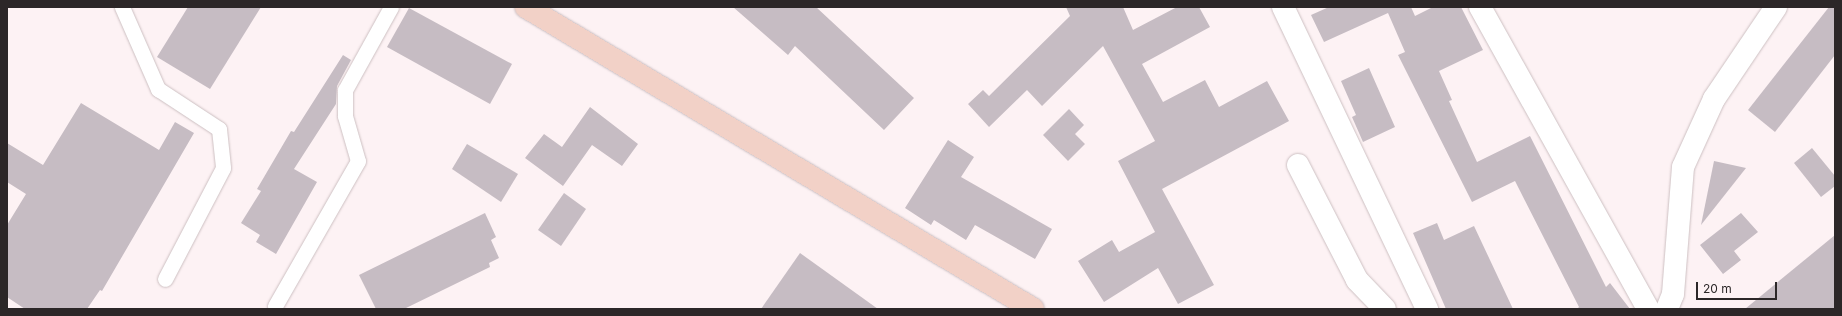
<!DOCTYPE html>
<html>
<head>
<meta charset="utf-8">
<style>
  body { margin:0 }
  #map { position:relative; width:1842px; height:316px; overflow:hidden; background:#fdf2f4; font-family:Inter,sans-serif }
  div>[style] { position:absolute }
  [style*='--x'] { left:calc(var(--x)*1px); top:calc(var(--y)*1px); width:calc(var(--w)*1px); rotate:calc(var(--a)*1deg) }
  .building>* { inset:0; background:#c6bcc3 }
  .roads { filter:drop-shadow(0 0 1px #cdc0c2) drop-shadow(0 0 1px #cdc0c2) }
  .service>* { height:15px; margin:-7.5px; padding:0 7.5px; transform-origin:7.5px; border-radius:7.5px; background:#fff }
  .minor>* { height:22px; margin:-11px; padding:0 11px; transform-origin:11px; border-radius:11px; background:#fff }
  .secondary>* { height:22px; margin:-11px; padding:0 11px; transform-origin:11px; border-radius:11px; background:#f2d1c7 }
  span { translate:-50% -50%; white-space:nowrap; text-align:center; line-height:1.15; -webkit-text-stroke:3.5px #fdf2f4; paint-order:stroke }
  .frame { position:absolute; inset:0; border:8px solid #2c2728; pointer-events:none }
  .scale { position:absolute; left:1696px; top:282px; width:81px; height:18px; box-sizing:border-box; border:2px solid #2c2728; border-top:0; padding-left:5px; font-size:12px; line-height:14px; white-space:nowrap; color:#2c2728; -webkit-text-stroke:3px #fdf2f4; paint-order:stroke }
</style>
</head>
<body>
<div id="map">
  <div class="building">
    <i style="clip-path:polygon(188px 7px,261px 7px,210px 89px,157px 57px)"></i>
    <i style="clip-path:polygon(733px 7px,816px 7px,914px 98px,884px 130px,795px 46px,788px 55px)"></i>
    <i style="clip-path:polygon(1066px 7px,1123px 7px,1133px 30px,1177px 7px,1199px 7px,1210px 27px,1142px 64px,1163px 102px,1205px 80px,1219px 107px,1267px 81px,1289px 121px,1162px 189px,1214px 285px,1178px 304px,1158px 268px,1104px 302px,1078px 261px,1112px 240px,1119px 252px,1155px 232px,1118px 161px,1155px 141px,1103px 46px,1042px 106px,1027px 90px,989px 127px,968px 104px,983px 90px,989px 96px,1070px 16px)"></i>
    <i style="clip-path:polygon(1329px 7px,1411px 7px,1415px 16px,1433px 7px,1461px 7px,1483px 50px,1439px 71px,1452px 100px,1449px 101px,1477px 162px,1530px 136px,1606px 287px,1610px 283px,1630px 309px,1577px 309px,1579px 307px,1515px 181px,1472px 202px,1398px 55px,1405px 52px,1388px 13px,1324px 42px,1311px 15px)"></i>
    <i style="clip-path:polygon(1829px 7px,1835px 7px,1835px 55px,1775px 132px,1748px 110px)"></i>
    <i style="clip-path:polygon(409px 8px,512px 64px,490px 104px,387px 47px)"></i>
    <i style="clip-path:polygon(343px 55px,351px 60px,337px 86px,336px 104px,294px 169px,317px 182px,276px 254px,256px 242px,260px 235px,241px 223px,261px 191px,257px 189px,291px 131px,294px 132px)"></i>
    <i style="clip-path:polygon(1369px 68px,1395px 127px,1363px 142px,1352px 117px,1356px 115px,1341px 81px)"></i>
    <i style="clip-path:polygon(81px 103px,159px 150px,175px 122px,194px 133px,102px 291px,100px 290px,87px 309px,25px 309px,7px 297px,7px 225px,26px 194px,7px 182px,7px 143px,43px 165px)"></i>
    <i style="clip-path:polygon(590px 107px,638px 144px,622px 166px,592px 145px,563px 186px,525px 158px,544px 134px,562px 147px)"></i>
    <i style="clip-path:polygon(1069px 109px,1084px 125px,1075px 134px,1085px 144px,1068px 161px,1043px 135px)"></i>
    <i style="clip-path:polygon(948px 140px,974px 157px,961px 177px,1052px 229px,1035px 259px,975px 225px,966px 240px,934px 220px,931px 225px,905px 208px)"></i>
    <i style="clip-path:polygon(467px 144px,518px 174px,501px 202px,452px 169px)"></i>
    <i style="clip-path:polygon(1812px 148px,1835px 176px,1835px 186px,1821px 197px,1794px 163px)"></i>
    <i style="clip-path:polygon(1714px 161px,1746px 168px,1701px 225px)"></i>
    <i style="clip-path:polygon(564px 193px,586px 209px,561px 246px,538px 230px)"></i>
    <i style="clip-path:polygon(485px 213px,496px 237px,491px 240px,499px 258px,489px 263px,490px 267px,404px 309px,376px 309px,359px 275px)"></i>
    <i style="clip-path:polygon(1741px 213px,1758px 232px,1734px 251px,1741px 260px,1723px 274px,1700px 245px)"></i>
    <i style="clip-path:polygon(1437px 223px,1444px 240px,1474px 226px,1513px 309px,1446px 309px,1413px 233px)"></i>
    <i style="clip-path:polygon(1835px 235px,1835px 309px,1745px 309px)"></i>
    <i style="clip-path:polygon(800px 253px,878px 309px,761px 309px)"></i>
  </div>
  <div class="roads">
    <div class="service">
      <i style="--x:122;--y:7;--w:90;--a:66.3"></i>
      <i style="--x:158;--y:89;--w:73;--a:33.3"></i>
      <i style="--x:219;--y:129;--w:39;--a:84"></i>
      <i style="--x:223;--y:168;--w:125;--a:117.6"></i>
      <i style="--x:275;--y:306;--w:167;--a:-60.2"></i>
      <i style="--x:358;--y:161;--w:47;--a:-106.1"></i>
      <i style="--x:345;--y:116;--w:26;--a:-90"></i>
      <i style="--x:345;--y:90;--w:95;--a:-61"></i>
    </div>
    <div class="minor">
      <i style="--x:1283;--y:7;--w:335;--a:64.5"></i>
      <i style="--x:1480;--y:7;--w:346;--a:60.9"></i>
      <i style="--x:1298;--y:165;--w:129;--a:62.8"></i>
      <i style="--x:1357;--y:280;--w:40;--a:46"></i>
      <i style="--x:1667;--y:309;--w:16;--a:-68"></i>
      <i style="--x:1673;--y:294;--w:127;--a:-85.5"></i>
      <i style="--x:1683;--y:167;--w:75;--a:-65.5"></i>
      <i style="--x:1714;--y:99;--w:111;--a:-56"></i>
    </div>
    <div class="secondary">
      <i style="--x:526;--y:7;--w:590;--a:30.78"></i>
    </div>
  </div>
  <div class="frame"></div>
  <div class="scale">20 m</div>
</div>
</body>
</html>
